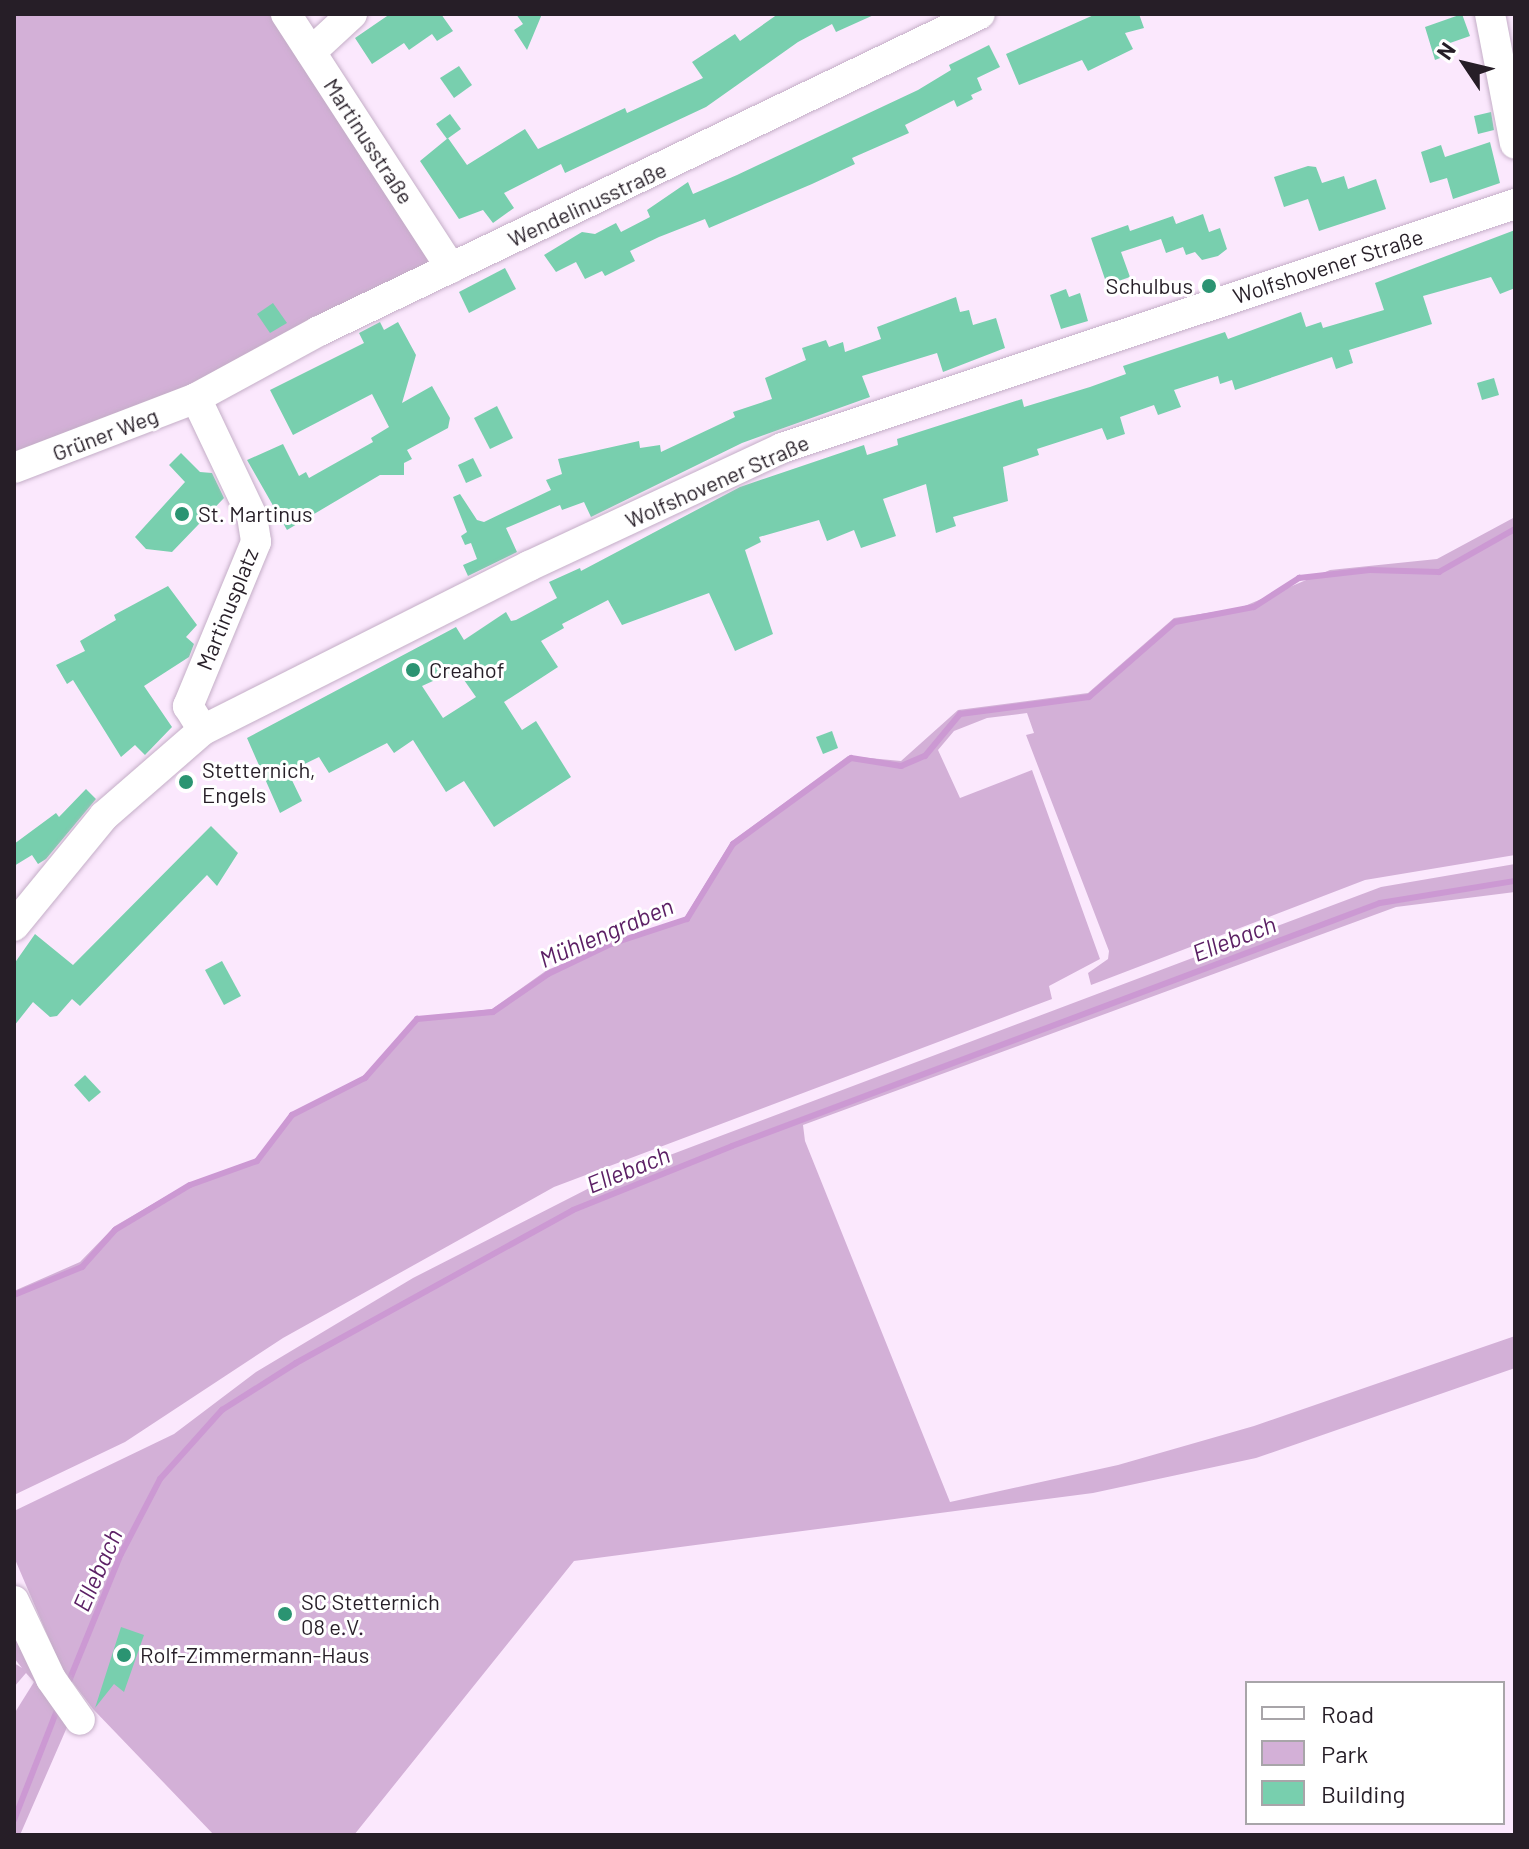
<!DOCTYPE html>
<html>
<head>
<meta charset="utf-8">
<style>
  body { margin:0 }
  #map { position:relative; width:1529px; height:1849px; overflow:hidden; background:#fbe8fd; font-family:Barlow,sans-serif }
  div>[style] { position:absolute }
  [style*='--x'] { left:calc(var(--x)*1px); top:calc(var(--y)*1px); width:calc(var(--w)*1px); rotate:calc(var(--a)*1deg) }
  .green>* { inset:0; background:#d3b0d7 }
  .stream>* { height:6px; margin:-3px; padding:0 3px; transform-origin:3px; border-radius:3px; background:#cc99d3 }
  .building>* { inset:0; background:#78cfae }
  .roads { filter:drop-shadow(0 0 2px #c4aec7) drop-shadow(0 0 2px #c4aec7) }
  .minor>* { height:30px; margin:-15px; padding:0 15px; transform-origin:15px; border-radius:15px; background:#fff }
  .dots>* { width:22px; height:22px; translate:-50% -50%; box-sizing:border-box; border:4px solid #fff; border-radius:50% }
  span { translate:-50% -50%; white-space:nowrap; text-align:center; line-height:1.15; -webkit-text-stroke:6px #fff; paint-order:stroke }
  .street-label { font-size:22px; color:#261e27 }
  .poi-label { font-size:22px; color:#261e27 }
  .right { translate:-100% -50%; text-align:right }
  .left { translate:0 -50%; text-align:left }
  .water-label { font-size:24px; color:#5c2065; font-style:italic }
  .frame { position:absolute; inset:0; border:16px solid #261e27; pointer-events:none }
  .legend { position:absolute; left:1245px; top:1681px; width:260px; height:144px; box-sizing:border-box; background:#fff; border:2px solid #a8a5a9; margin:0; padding:10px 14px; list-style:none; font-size:24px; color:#261e27 }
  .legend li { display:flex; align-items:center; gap:16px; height:40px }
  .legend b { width:40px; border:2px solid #a8a5a9 }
  .north { position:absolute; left:1425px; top:24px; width:80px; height:80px; -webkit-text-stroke:6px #fff; paint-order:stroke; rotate:305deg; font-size:22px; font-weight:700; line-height:32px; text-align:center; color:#261e27 }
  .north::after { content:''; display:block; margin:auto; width:28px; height:36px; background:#261e27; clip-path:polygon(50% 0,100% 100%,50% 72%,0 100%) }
</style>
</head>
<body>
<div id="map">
  <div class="green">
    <i style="clip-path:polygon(14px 14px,271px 14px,439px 268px,194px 390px,14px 458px)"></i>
    <i style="clip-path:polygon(1515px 517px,1515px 855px,1365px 880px,1091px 985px,1088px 973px,1108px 959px,1109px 951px,1026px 735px,1034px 733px,1027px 713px,987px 718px,954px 731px,938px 750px,960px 798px,1032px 770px,1100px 959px,1049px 986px,1052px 999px,554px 1187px,283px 1338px,125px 1442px,14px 1495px,14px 1291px,80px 1262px,115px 1226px,189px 1183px,256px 1159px,290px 1114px,365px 1075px,416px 1018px,492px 1009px,547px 970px,685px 917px,731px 842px,848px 756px,901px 761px,958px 710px,1088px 693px,1174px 618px,1240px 608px,1330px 570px,1437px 559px)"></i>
    <i style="clip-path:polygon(1515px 864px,1515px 892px,1396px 907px,803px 1125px,805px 1141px,950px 1502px,1118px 1465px,1254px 1426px,1515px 1336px,1515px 1368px,1256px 1458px,1093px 1493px,574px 1561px,354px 1835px,214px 1835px,93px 1709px,61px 1667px,14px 1557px,14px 1511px,174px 1434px,256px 1372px,413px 1278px,609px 1178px,1381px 887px)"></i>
    <i style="clip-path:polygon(14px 1617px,71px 1718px,20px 1835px,14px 1835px,14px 1714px,34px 1682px,26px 1673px,14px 1687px,14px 1663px,22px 1668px,14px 1658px)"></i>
  </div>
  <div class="stream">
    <i style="--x:14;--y:1295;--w:74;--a:-22.4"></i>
    <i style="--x:82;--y:1267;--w:50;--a:-48.3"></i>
    <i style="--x:115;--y:1230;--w:87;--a:-31"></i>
    <i style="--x:190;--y:1185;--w:71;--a:-19.7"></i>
    <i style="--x:257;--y:1161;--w:58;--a:-52.7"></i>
    <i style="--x:292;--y:1115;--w:82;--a:-26.9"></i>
    <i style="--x:365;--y:1078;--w:79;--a:-48.6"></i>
    <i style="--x:417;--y:1019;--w:76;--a:-5.3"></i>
    <i style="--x:493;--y:1012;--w:67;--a:-34.6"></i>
    <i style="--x:548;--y:974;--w:70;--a:-25.5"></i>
    <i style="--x:611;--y:944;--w:80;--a:-18.2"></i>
    <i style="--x:687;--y:919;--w:88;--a:-58.5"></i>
    <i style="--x:733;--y:844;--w:146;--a:-36.1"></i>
    <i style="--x:851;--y:758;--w:51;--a:9.1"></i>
    <i style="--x:901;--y:766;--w:26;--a:-23"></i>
    <i style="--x:925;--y:756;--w:55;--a:-50.2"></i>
    <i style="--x:960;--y:714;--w:130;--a:-7.5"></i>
    <i style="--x:1089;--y:697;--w:114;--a:-41.1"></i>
    <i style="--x:1175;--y:622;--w:80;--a:-10.8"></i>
    <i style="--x:1254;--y:607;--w:54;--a:-32.8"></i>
    <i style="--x:1299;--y:578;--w:71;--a:-6.4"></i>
    <i style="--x:1370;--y:570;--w:69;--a:1.7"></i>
    <i style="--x:1439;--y:572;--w:87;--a:-29.5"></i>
    <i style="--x:67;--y:1686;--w:143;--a:-67.8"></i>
    <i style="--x:121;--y:1554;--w:85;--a:-62.5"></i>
    <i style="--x:160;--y:1479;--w:93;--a:-48.1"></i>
    <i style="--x:222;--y:1410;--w:88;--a:-32.4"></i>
    <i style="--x:296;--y:1363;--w:316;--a:-28.9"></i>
    <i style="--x:573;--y:1210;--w:171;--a:-21.9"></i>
    <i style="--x:732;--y:1146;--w:692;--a:-20.56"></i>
    <i style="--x:1380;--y:903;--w:137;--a:-9.3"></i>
    <i style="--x:14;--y:1820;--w:120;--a:-68.6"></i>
  </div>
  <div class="building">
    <i style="clip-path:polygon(390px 14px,441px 14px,453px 31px,437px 41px,432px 34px,409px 50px,404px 43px,372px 64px,355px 38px)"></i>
    <i style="clip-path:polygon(516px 14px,542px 14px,527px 50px,514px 30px,523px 24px)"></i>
    <i style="clip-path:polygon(778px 14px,876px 14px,836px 32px,832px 24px,798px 42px,706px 107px,565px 173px,561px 164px,504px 193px,514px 208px,493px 223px,483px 210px,459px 219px,420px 161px,448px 138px,467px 165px,525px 129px,538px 149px,625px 108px,627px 113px,703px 78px,692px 62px,735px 34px,740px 41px)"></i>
    <i style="clip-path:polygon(1096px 14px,1139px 14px,1144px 28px,1125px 33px,1133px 49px,1088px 71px,1082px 60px,1019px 85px,1006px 54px)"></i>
    <i style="clip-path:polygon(1462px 14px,1470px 36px,1450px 43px,1453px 53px,1435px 60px,1425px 27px)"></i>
    <i style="clip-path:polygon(989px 45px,1000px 67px,977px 78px,982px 90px,971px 95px,973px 99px,957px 107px,954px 100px,905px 125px,909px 133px,852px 158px,855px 164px,812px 184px,709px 228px,705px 219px,659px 237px,630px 251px,635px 261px,605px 276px,602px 271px,585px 279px,576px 262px,556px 272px,544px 255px,582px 232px,595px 234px,616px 223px,621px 232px,650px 217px,647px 210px,688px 182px,693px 194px,737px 175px,918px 90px,951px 70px,949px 65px)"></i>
    <i style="clip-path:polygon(459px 66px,472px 85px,454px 98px,440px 78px)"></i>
    <i style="clip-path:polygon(1491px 112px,1494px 130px,1478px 134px,1474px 116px)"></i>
    <i style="clip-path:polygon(450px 114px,461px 129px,447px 139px,436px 124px)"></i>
    <i style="clip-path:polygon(1490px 142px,1500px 183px,1453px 199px,1447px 178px,1430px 183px,1421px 152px,1441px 145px,1445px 157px)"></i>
    <i style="clip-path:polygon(1308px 166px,1316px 167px,1322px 183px,1344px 176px,1348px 189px,1376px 179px,1386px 209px,1319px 231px,1308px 199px,1284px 207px,1274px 177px)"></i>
    <i style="clip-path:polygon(1203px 214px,1209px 232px,1220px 228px,1227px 249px,1218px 256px,1202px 260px,1195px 252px,1186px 255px,1183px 247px,1166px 253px,1161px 239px,1121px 252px,1130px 277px,1107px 285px,1091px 238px,1128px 225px,1130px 231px,1173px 216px,1176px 224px)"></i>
    <i style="clip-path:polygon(evenodd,1515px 230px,1515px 288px,1500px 294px,1491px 277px,1423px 296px,1432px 324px,1349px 350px,1353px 363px,1336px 369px,1332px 357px,1235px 390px,1232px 380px,1220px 384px,1218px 376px,1174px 390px,1181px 407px,1158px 415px,1154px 405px,1120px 417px,1125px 434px,1107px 440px,1102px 428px,1037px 449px,1039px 455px,1003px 467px,1008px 501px,953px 517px,956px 526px,936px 533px,926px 484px,883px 499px,896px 536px,861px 548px,854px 530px,827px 541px,819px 520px,759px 537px,761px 542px,745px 550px,773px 634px,735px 651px,709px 593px,622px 625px,608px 600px,562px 624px,564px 628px,541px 641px,558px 667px,504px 702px,522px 730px,536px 721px,571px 777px,494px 827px,464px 781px,446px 792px,413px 740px,394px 753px,387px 743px,329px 773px,319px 757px,288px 772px,302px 801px,280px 813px,247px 738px,456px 627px,464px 640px,506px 612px,511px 621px,516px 620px,557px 598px,549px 582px,580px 568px,581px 571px,740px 487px,864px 445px,867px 455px,898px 445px,897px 439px,1022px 399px,1024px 407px,1090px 387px,1126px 374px,1123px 366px,1225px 332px,1228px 339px,1301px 312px,1306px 327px,1321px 322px,1323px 328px,1384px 310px,1375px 283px,1515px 230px,457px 670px,476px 697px,443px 718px,422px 686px,457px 670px)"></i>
    <i style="clip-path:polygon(505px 268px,516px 289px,469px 313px,459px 292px)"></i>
    <i style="clip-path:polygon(1066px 289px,1069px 297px,1080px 293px,1088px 321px,1061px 329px,1050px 295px)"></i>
    <i style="clip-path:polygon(956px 297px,960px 312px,969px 310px,973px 325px,996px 318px,1005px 348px,943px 372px,937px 353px,862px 376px,870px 397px,742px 443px,591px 517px,584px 502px,562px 510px,560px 505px,506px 528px,517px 552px,468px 576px,463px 565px,477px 559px,471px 543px,465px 545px,461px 536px,467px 532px,453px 497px,460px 494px,477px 520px,484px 522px,551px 490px,546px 480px,562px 474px,558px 459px,639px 441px,640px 448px,660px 445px,661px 452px,735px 417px,733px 412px,772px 399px,765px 378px,806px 360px,802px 348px,826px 340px,829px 347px,843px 342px,845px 352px,881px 339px,877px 327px)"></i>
    <i style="clip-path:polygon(273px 303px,287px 323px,270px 333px,257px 314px)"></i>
    <i style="clip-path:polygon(380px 322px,384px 330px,398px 322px,416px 355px,402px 403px,432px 386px,450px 418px,448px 428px,407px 450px,412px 459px,404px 463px,404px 475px,380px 475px,287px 530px,247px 460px,283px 444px,299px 476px,306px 472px,309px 478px,373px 442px,371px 438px,389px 427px,372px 394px,293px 435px,270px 390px,364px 343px,359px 333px)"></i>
    <i style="clip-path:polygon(1494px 378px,1499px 395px,1482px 400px,1477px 383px)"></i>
    <i style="clip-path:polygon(497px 406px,513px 438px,490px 449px,474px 418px)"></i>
    <i style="clip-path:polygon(181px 453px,200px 472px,212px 473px,224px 498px,172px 552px,146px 549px,135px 537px,185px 482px,169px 465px)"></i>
    <i style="clip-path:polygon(473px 458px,482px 476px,466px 483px,458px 465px)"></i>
    <i style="clip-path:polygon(168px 586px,197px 625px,186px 637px,194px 644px,189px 657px,144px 686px,172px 727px,145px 755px,135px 745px,121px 757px,73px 680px,67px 684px,56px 665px,85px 651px,80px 641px,116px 620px,114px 615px)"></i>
    <i style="clip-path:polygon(832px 731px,838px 748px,823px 754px,816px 737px)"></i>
    <i style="clip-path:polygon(86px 789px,96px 799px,46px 859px,38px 864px,32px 855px,14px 866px,14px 844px,56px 813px,59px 817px)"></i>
    <i style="clip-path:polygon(211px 826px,238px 853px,217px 886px,207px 875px,80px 1006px,72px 999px,57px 1016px,50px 1017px,33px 1002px,14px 1026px,14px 964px,35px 934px,73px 965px)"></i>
    <i style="clip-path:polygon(222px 961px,241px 996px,224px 1005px,205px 970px)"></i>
    <i style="clip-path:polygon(85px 1075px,101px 1092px,89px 1102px,74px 1085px)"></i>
    <i style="clip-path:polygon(121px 1627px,144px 1635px,124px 1692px,114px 1684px,95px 1708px)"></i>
  </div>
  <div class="roads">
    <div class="minor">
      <i style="--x:286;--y:14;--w:303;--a:57"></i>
      <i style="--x:1490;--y:14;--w:132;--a:79.1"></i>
      <i style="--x:311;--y:52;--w:56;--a:-42.8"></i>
      <i style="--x:196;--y:398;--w:131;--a:64.6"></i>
      <i style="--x:252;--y:516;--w:26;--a:81"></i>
      <i style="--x:256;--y:542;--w:178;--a:112.5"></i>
      <i style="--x:188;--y:706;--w:28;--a:58"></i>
      <i style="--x:14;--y:468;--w:195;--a:-21"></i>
      <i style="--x:196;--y:398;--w:140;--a:-28.6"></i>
      <i style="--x:319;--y:331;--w:733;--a:-25.62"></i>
      <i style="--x:14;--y:926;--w:142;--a:-50.7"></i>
      <i style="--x:104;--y:816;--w:131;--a:-41"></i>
      <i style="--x:203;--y:730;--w:365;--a:-26.7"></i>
      <i style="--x:529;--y:566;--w:279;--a:-25"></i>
      <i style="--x:782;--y:448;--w:773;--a:-18.41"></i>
      <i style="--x:14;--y:1601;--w:86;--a:64.6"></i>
      <i style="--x:51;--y:1679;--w:50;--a:54.7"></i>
    </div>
  </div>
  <div class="dots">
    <i style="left:1209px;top:286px;background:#2b9472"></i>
    <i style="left:182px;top:514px;background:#2b9472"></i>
    <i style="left:413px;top:670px;background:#2b9472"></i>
    <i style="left:186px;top:782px;background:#2b9472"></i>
    <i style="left:285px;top:1614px;background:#2b9472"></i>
    <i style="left:124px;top:1655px;background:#2b9472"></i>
  </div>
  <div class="street-label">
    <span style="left:369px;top:141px;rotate:57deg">Martinusstraße</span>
    <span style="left:587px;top:204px;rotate:-25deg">Wendelinusstraße</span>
    <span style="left:1328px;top:266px;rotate:-18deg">Wolfshovener Straße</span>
    <span style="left:105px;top:434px;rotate:-21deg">Grüner Weg</span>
    <span style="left:717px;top:481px;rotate:-24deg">Wolfshovener Straße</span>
    <span style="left:227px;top:609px;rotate:-68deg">Martinusplatz</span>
  </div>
  <div class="poi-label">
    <span class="right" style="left:1193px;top:286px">Schulbus</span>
    <span class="left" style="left:198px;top:514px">St. Martinus</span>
    <span class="left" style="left:429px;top:670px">Creahof</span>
    <span class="left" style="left:202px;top:782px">Stetternich,<br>Engels</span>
    <span class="left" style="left:301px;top:1614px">SC Stetternich<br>08 e.V.</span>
    <span class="left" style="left:140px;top:1655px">Rolf-Zimmermann-Haus</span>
  </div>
  <div class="water-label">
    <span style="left:606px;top:932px;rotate:-23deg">Mühlengraben</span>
    <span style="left:1234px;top:938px;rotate:-21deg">Ellebach</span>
    <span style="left:628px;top:1169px;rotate:-22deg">Ellebach</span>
    <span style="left:97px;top:1570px;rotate:-66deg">Ellebach</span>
  </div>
  <div class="frame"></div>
  <ul class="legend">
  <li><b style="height:10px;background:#fff"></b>Road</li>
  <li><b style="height:22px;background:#d3b0d7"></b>Park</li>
  <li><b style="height:22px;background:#78cfae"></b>Building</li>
  </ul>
  <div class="north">N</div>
</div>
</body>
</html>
